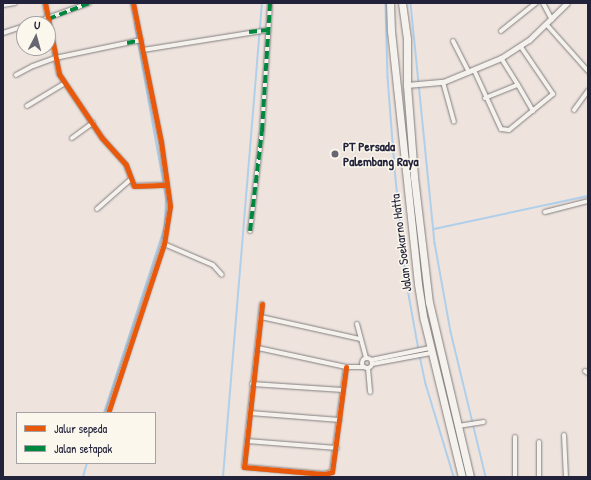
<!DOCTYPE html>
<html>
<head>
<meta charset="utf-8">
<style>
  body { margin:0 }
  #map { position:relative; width:591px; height:480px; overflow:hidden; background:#eee4dd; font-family:"Patrick Hand",sans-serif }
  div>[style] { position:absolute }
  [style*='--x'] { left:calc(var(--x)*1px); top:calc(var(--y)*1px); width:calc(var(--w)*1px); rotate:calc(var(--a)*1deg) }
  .stream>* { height:1.5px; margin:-0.75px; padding:0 0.75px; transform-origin:0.75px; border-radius:0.75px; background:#afcfeb }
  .roads { filter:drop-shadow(0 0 1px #827e80) drop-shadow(0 0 1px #827e80) }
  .minor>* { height:4px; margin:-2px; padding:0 2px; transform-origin:2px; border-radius:2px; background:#f5f2ee }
  .minor>.ring { margin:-2px; padding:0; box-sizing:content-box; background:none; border:4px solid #f5f2ee; border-radius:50% }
  .tertiary>* { height:5px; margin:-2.5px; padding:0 2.5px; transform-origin:2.5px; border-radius:2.5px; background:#f5f2ee }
  .trunk>* { height:7px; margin:-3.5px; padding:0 3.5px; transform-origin:3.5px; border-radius:3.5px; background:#f5f2ee }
  .quiet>* { height:4px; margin-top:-2px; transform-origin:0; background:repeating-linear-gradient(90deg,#00873e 0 8px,transparent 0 12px) }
  .cycleway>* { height:5px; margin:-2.5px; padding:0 2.5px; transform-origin:2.5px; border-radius:2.5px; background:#e8590c }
  .dots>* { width:11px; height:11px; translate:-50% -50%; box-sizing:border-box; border:2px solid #fbf7ec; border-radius:50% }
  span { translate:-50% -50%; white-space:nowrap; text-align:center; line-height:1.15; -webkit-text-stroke:3px #fbf7ec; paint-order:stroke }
  .poi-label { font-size:13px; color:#22223b; font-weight:700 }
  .left { translate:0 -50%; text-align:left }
  .street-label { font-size:13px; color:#22223b }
  .frame { position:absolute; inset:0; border:4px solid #22223b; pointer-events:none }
  .legend { position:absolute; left:16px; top:412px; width:140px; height:52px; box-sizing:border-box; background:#fbf7ec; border:1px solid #a4a2a5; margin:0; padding:5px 7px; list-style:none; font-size:12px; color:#22223b }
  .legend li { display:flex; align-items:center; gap:8px; height:20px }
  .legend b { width:20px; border:1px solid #a4a2a5 }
  .north { position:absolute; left:16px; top:16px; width:40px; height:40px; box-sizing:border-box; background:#fbf7ec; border:1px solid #a4a2a5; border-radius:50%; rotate:6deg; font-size:11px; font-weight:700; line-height:16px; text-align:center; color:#22223b }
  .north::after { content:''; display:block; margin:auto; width:14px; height:18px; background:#696674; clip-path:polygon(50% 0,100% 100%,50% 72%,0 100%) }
</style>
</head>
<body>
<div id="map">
  <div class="stream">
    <i style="--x:386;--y:3;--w:74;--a:88.5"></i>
    <i style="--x:388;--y:77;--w:92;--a:85.6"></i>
    <i style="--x:395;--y:169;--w:110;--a:84.2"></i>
    <i style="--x:406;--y:278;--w:73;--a:79.8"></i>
    <i style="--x:411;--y:3;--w:241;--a:84.3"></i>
    <i style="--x:435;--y:243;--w:90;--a:79.8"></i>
    <i style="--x:451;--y:332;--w:149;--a:76.4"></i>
    <i style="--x:434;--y:229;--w:157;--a:-12.1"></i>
    <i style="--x:420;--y:356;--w:29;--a:78"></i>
    <i style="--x:426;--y:384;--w:97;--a:73.2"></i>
    <i style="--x:104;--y:413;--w:197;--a:-71.9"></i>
    <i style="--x:165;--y:226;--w:28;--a:-88"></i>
    <i style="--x:166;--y:198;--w:176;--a:-100.2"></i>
    <i style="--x:83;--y:477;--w:15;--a:-74"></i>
    <i style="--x:223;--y:477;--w:476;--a:-85.3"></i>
  </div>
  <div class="roads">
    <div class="minor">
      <i style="--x:45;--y:3;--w:72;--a:78.8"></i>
      <i style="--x:59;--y:74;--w:77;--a:56.1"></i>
      <i style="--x:102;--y:138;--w:36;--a:48"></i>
      <i style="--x:126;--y:165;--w:22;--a:69"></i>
      <i style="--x:134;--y:186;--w:33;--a:-2"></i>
      <i style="--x:543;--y:3;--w:19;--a:62"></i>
      <i style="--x:3;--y:5;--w:12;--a:-9"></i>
      <i style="--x:31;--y:24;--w:62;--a:-19.9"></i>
      <i style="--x:547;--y:25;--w:62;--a:48.3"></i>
      <i style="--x:501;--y:31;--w:45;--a:-38.7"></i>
      <i style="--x:3;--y:33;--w:22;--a:-18"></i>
      <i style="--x:453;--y:41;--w:35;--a:63"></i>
      <i style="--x:143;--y:50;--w:127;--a:-9.1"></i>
      <i style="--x:474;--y:70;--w:65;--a:65.4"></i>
      <i style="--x:501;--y:129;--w:8;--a:7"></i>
      <i style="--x:509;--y:130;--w:57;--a:-39.3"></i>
      <i style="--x:553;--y:94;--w:57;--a:-124.2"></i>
      <i style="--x:16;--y:75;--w:19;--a:-28"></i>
      <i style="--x:33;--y:66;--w:23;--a:-20"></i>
      <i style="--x:55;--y:58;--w:88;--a:-11.8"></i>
      <i style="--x:443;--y:82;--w:41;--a:74.6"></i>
      <i style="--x:518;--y:85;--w:30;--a:60"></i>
      <i style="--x:485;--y:98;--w:35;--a:-22"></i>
      <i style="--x:518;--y:85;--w:32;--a:-122"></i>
      <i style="--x:27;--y:106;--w:44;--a:-31.2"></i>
      <i style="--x:574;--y:110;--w:24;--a:-54"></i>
      <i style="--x:72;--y:138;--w:26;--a:-36"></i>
      <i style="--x:97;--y:209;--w:45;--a:-41.4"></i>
      <i style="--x:545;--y:212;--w:44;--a:-14.3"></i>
      <i style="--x:250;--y:231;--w:101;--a:-83.2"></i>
      <i style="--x:262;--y:131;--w:128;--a:-86.4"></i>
      <i style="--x:164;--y:244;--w:53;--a:23.2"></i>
      <i style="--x:213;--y:265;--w:13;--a:48"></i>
      <i style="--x:262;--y:304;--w:164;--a:96.3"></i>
      <i style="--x:244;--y:467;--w:80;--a:5"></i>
      <i style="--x:324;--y:474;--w:8;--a:-14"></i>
      <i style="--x:332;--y:472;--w:106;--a:-82.4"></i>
      <i style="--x:261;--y:317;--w:101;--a:12.5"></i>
      <i style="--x:357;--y:324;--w:35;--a:75"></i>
      <i style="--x:258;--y:348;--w:90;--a:12.2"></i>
      <i style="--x:346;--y:367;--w:18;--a:0"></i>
      <i class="ring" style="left:362px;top:358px;width:6px;height:6px"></i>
      <i style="--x:371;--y:360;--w:60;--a:-11.5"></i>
      <i style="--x:372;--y:364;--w:60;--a:-10.6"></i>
      <i style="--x:368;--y:368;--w:24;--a:85"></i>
      <i style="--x:585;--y:371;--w:4;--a:34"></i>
      <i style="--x:252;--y:384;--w:91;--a:3.8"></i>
      <i style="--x:108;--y:413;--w:178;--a:-71.7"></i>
      <i style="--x:164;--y:244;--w:38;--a:-81"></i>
      <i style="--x:170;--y:206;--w:65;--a:-98"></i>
      <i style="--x:161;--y:142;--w:142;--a:-101.4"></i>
      <i style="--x:250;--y:413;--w:90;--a:4.4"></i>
      <i style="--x:458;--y:426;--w:26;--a:-9"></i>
      <i style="--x:564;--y:435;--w:42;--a:87.3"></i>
      <i style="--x:515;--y:437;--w:40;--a:90"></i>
      <i style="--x:247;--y:441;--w:90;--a:4.4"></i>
      <i style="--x:539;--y:442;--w:35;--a:90"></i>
    </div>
    <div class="tertiary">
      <i style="--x:407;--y:85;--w:36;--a:-5"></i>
      <i style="--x:443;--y:82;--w:63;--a:-22.5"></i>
      <i style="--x:501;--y:58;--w:33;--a:-33"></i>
      <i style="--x:529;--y:40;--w:53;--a:-44.2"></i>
    </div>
    <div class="trunk">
      <i style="--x:390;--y:3;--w:28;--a:88"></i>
      <i style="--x:391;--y:31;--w:254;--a:83.9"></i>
      <i style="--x:418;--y:284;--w:36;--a:81"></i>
      <i style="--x:424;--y:320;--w:162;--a:76.4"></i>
      <i style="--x:402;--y:3;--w:36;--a:82"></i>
      <i style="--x:407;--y:39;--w:46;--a:90"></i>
      <i style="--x:407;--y:85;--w:92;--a:85.6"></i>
      <i style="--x:414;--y:177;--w:126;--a:83.2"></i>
      <i style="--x:429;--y:302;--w:180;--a:76.8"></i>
    </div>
  </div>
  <div class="quiet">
    <i style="--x:48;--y:19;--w:44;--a:-21.3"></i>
    <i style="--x:249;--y:32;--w:19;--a:-6"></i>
    <i style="--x:127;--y:43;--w:14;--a:-12"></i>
    <i style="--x:250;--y:231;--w:101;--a:-83.2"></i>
    <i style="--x:262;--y:131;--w:128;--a:-86.4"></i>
  </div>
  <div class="cycleway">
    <i style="--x:45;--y:3;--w:72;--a:78.8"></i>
    <i style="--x:59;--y:74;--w:77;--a:56.1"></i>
    <i style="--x:102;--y:138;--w:36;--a:48"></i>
    <i style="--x:126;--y:165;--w:22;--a:69"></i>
    <i style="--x:134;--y:186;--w:33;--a:-2"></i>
    <i style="--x:262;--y:304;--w:164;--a:96.3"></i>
    <i style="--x:244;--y:467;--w:80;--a:5"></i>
    <i style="--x:324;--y:474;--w:8;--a:-14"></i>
    <i style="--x:332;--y:472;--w:106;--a:-82.4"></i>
    <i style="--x:108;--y:413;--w:178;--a:-71.7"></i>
    <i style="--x:164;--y:244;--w:38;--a:-81"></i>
    <i style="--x:170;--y:206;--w:65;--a:-98"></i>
    <i style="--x:161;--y:142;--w:142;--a:-101.4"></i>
  </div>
  <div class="dots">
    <i style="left:335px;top:154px;background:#696674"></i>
  </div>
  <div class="poi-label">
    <span class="left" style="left:343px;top:154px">PT Persada<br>Palembang Raya</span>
  </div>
  <div class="street-label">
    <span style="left:401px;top:243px;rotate:-97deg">Jalan Soekarno Hatta</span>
  </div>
  <div class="frame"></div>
  <ul class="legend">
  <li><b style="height:5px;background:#e8590c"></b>Jalur sepeda</li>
  <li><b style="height:5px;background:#00873e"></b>Jalan setapak</li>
  </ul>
  <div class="north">U</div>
</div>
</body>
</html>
